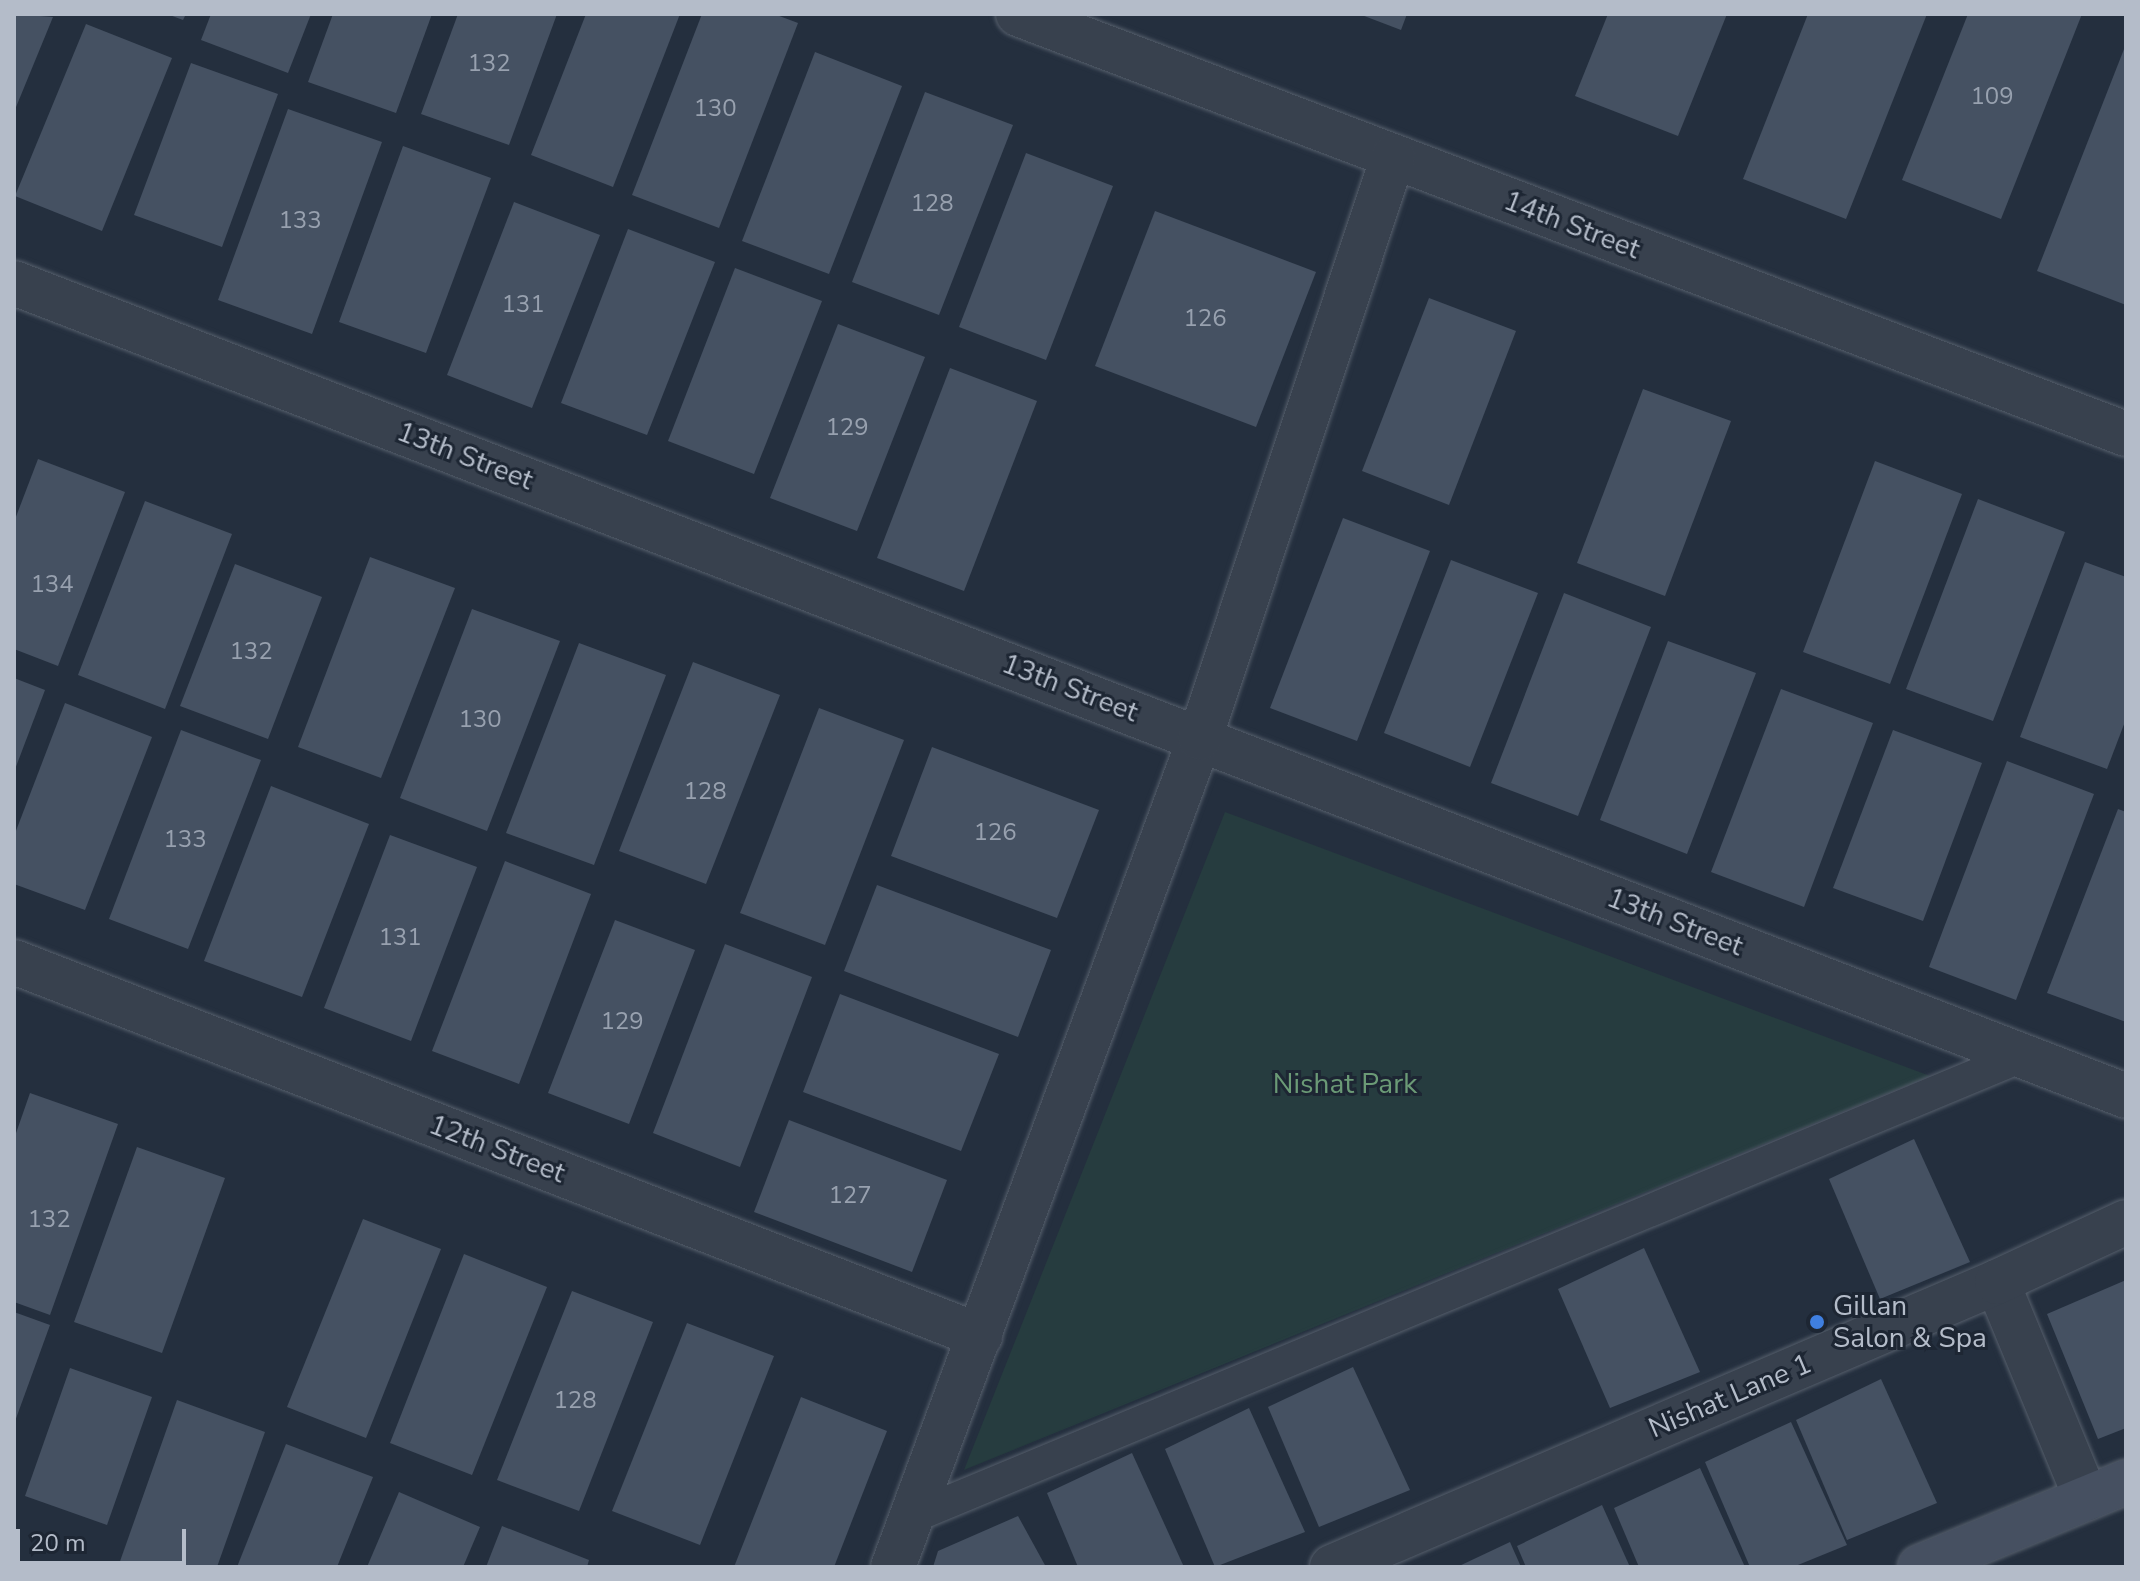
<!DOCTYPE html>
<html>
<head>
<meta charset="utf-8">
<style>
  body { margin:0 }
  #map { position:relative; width:2140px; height:1581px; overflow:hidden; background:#242f3e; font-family:"Nunito Sans",sans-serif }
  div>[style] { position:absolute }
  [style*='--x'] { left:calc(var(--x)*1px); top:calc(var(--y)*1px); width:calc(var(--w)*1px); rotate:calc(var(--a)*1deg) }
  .green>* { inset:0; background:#263c3f }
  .building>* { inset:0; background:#455162 }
  .roads { filter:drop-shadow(0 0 2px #565f6c) drop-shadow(0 0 2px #565f6c) }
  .lane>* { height:32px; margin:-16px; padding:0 16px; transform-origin:16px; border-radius:16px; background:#38414e }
  .street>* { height:44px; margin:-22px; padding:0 22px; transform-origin:22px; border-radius:22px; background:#38414e }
  .secondary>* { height:44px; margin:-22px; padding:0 22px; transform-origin:22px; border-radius:22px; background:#465061 }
  .dots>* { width:22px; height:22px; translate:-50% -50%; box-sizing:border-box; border:4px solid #1d2633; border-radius:50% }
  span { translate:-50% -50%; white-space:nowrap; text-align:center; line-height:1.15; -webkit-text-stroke:6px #1d2633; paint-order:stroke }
  .number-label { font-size:24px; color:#98a1af }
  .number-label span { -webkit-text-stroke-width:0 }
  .street-label { font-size:28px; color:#b4bcc9 }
  .park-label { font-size:28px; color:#6b9a76 }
  .poi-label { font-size:28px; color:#b4bcc9 }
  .left { translate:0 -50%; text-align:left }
  .frame { position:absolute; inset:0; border:16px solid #b4bcc9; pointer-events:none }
  .scale { position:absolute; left:16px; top:1529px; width:170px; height:36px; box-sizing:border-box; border:4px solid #b4bcc9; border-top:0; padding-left:10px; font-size:24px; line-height:28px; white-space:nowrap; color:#b4bcc9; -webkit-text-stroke:6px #1d2633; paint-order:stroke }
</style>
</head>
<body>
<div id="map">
  <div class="green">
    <i style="clip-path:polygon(1225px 812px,1930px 1076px,964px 1470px)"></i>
  </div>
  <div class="building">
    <i style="clip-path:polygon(14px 14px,53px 17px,14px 112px)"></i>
    <i style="clip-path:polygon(167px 14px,186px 14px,183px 20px)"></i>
    <i style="clip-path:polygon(211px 14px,311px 14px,288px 73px,201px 40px)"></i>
    <i style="clip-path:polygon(333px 14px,432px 14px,396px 113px,308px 82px)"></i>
    <i style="clip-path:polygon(458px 14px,557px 14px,509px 145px,421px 114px)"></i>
    <i style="clip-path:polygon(586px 14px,680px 14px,613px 187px,531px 155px)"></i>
    <i style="clip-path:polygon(702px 14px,774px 14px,798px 23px,719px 228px,632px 195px)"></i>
    <i style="clip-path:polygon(1359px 14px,1407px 14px,1401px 30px)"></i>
    <i style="clip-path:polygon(1608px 14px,1727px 14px,1678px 136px,1575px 96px)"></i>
    <i style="clip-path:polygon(1808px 14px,1927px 14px,1846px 219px,1743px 179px)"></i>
    <i style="clip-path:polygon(1968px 14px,2082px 14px,2001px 219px,1902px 180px)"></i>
    <i style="clip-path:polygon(86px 24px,172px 58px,102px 231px,15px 196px)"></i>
    <i style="clip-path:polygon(2126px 44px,2126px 305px,2037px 271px)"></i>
    <i style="clip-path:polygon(815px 52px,902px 86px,829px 274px,742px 241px)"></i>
    <i style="clip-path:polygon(191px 63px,278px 94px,222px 247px,134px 215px)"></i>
    <i style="clip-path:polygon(925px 92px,1013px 125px,939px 315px,852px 282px)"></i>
    <i style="clip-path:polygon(288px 109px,382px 142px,312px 334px,218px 300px)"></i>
    <i style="clip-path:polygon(403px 146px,491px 178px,426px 353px,339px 322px)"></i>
    <i style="clip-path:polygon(1026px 153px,1113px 186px,1046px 360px,959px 327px)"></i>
    <i style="clip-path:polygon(514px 202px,600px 235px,532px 408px,447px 375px)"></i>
    <i style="clip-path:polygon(1155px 211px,1316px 272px,1256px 427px,1095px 366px)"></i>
    <i style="clip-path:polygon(628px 229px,715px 262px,647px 435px,561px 403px)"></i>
    <i style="clip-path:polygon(735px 268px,822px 301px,754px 474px,668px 441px)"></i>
    <i style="clip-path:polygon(1429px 298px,1516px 331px,1449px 505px,1362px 471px)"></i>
    <i style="clip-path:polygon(838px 324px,925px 357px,857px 531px,770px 498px)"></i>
    <i style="clip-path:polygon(950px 368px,1037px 401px,964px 591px,877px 558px)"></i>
    <i style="clip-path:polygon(1643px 389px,1731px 421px,1665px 596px,1577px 563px)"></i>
    <i style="clip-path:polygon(38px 459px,125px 492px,58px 666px,14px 649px,14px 522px)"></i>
    <i style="clip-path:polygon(1875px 461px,1962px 494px,1890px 684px,1803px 652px)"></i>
    <i style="clip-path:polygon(1978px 499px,2065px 532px,1993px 721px,1906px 689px)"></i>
    <i style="clip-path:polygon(145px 501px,232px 534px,165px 709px,78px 675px)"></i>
    <i style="clip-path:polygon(1343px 518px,1430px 551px,1357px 741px,1270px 708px)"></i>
    <i style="clip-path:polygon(370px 557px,455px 588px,381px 778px,298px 747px)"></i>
    <i style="clip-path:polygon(1451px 560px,1538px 593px,1470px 767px,1384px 733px)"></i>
    <i style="clip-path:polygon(2085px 562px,2126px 577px,2126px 719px,2107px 769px,2020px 737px)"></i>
    <i style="clip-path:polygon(235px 564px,322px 597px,268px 739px,180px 706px)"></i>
    <i style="clip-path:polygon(1564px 593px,1651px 627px,1578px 816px,1491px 783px)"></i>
    <i style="clip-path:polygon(472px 609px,560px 641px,487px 831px,400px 798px)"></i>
    <i style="clip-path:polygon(1668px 641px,1756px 673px,1687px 854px,1600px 820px)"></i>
    <i style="clip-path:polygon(579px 643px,666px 675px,594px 865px,506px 833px)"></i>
    <i style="clip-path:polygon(693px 662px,780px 695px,706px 884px,619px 851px)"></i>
    <i style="clip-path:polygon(14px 678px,45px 690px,14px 772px)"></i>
    <i style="clip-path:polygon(1781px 689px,1873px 723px,1804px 907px,1711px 872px)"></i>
    <i style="clip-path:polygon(65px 703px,152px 737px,85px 910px,14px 884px,14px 836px)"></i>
    <i style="clip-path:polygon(819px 708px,904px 740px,825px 945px,740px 913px)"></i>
    <i style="clip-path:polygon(181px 730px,261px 760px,188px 949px,109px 919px)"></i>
    <i style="clip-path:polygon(1893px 730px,1982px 763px,1923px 921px,1833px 888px)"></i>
    <i style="clip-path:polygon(932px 747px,1099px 810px,1057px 918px,891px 856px)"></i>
    <i style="clip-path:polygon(2007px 761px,2094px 794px,2016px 1000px,1929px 967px)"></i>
    <i style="clip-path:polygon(271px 786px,369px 824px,302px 997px,204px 961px)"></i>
    <i style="clip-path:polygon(2118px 809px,2126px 812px,2126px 1022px,2047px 993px)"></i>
    <i style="clip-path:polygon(390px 835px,477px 867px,411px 1041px,324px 1008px)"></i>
    <i style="clip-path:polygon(505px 861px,591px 894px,519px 1084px,432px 1051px)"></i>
    <i style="clip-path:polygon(877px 885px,1051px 950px,1018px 1037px,844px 971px)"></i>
    <i style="clip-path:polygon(615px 920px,695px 950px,629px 1124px,548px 1093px)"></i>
    <i style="clip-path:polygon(725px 944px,812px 977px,740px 1167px,653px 1133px)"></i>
    <i style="clip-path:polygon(840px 994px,999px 1054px,961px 1151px,803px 1092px)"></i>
    <i style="clip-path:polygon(30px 1093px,118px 1124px,50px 1315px,14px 1302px,14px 1139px)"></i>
    <i style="clip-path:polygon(789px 1120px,947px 1180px,912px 1272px,754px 1212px)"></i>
    <i style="clip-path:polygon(1914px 1139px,1970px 1262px,1880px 1299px,1829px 1179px)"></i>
    <i style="clip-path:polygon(137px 1147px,225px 1178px,162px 1353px,74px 1322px)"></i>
    <i style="clip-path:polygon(363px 1219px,441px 1249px,366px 1438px,287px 1407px)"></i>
    <i style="clip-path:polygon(1644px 1248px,1700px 1372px,1610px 1408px,1558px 1289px)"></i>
    <i style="clip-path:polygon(464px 1254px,547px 1287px,472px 1475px,390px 1443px)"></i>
    <i style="clip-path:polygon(2126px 1280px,2126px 1428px,2098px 1439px,2047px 1314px)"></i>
    <i style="clip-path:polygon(572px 1291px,653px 1322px,579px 1511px,497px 1480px)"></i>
    <i style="clip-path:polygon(14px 1312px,50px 1325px,14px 1424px)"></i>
    <i style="clip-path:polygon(687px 1323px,774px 1356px,700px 1545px,612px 1511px)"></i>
    <i style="clip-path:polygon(1353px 1367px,1410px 1490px,1319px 1527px,1268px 1407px)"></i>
    <i style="clip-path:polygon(70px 1368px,152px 1397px,107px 1525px,25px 1496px)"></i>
    <i style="clip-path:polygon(1881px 1379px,1937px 1503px,1847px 1540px,1796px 1420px)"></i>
    <i style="clip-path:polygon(801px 1397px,887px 1431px,834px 1567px,734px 1567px)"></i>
    <i style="clip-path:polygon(177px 1400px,265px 1432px,217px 1567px,118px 1567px)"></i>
    <i style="clip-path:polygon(1249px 1408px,1305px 1532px,1215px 1567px,1165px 1449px)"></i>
    <i style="clip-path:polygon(1791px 1422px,1847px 1545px,1793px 1567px,1750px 1567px,1705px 1462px)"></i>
    <i style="clip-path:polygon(286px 1444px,373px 1477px,337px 1567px,237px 1567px)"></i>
    <i style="clip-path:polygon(1132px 1453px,1184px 1567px,1078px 1567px,1047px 1493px)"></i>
    <i style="clip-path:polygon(1700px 1468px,1745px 1567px,1639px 1567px,1614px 1508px)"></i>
    <i style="clip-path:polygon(399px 1492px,480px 1527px,463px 1567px,367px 1567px)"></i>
    <i style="clip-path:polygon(1602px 1505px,1630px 1567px,1526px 1567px,1517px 1546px)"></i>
    <i style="clip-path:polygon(1018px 1516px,1046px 1567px,933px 1567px,938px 1551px)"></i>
    <i style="clip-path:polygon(502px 1526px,589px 1560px,587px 1567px,486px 1567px)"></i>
    <i style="clip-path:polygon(1510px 1542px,1521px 1567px,1457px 1567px)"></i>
  </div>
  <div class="roads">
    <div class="lane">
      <i style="--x:912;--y:1517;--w:1202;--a:-22.55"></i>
    </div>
    <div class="street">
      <i style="--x:1018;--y:14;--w:1185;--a:20.76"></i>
      <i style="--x:14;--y:283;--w:2263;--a:21.05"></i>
      <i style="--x:14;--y:962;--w:1036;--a:21.16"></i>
      <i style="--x:1997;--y:1282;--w:234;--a:67.6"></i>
      <i style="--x:893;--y:1567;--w:884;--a:-69.68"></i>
      <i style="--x:1200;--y:738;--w:612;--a:-71.62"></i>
      <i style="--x:1332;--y:1567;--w:723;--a:-23.2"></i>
      <i style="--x:1997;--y:1282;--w:142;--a:-24.9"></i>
    </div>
    <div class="secondary">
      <i style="--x:1920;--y:1567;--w:223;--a:-22.4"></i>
    </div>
  </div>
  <div class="dots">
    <i style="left:1817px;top:1322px;background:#3f7fe0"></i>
  </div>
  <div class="number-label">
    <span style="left:489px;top:64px">132</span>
    <span style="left:1992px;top:97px">109</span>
    <span style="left:715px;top:109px">130</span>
    <span style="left:932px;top:204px">128</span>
    <span style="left:300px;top:221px">133</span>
    <span style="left:523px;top:305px">131</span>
    <span style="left:1205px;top:319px">126</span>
    <span style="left:847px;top:428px">129</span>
    <span style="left:52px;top:585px">134</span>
    <span style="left:251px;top:652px">132</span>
    <span style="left:480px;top:720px">130</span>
    <span style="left:705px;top:792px">128</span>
    <span style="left:995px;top:833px">126</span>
    <span style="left:185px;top:840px">133</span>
    <span style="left:400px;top:938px">131</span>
    <span style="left:622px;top:1022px">129</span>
    <span style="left:850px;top:1196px">127</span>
    <span style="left:49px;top:1220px">132</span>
    <span style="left:575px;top:1401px">128</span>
  </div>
  <div class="street-label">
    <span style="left:1572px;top:225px;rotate:21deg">14th Street</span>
    <span style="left:465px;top:456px;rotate:21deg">13th Street</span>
    <span style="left:1070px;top:688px;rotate:21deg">13th Street</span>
    <span style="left:1675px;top:922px;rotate:21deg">13th Street</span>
    <span style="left:497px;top:1149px;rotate:21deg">12th Street</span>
    <span style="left:1730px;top:1396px;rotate:-23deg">Nishat Lane 1</span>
  </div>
  <div class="park-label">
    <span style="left:1345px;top:1084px">Nishat Park</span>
  </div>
  <div class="poi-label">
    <span class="left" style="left:1833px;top:1322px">Gillan<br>Salon &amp; Spa</span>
  </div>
  <div class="frame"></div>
  <div class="scale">20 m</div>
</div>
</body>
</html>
